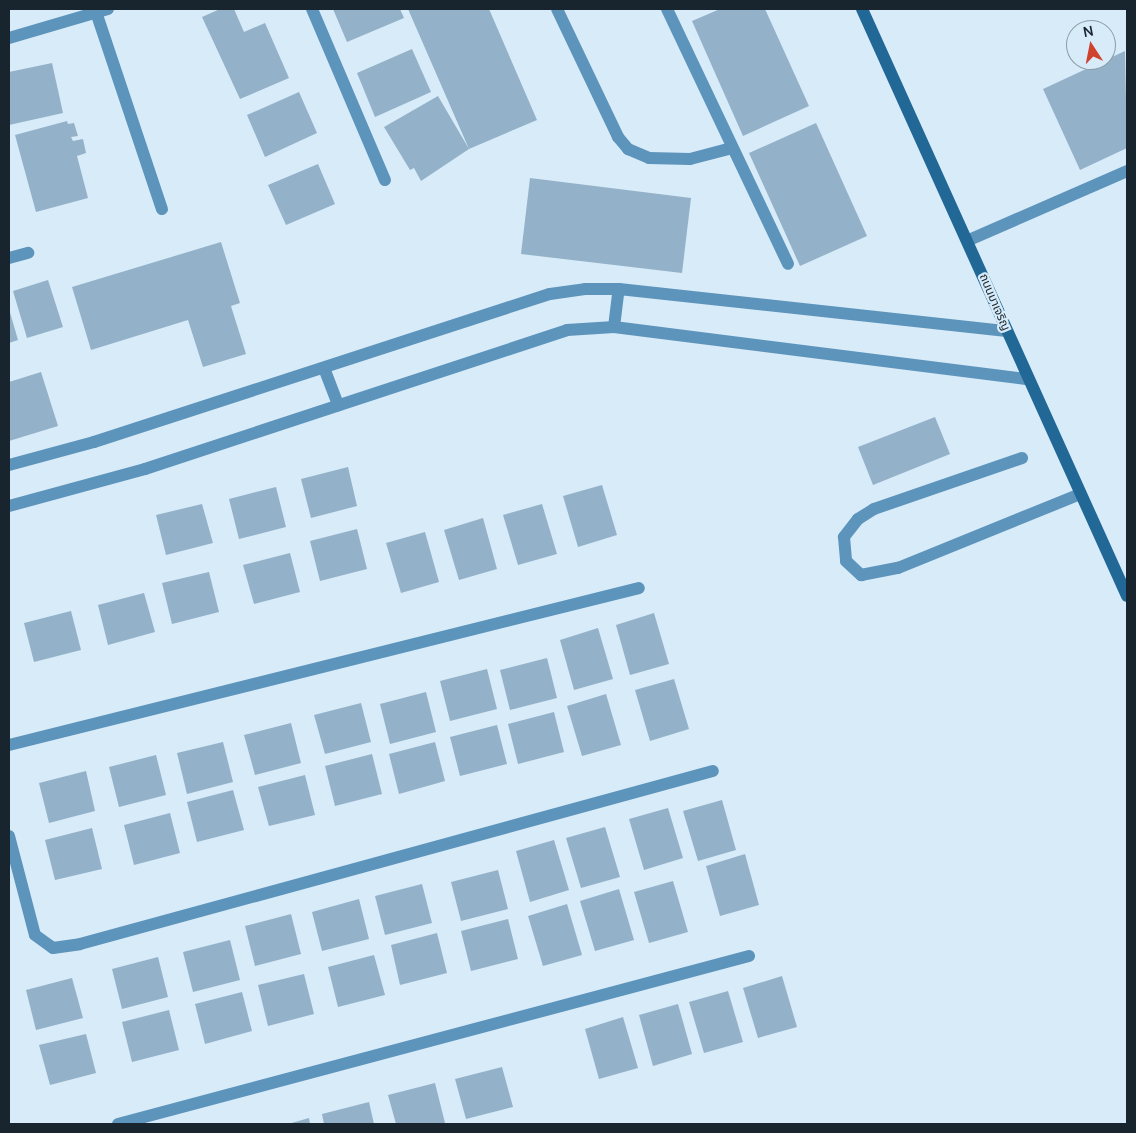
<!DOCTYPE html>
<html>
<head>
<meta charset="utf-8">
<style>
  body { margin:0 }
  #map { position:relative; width:1136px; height:1133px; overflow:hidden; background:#d8ebf9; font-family:Manrope,"Noto Sans Thai",sans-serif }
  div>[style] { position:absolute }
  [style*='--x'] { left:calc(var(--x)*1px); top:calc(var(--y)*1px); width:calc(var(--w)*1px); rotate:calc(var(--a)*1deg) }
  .building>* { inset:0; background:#93b1c8 }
  .service>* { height:12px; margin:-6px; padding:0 6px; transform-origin:6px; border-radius:6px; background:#5d94bb }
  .minor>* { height:12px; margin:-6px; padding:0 6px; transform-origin:6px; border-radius:6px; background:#5d94bb }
  .secondary>* { height:12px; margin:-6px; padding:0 6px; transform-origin:6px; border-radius:6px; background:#216896 }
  span { translate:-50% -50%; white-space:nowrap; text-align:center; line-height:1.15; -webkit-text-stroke:4.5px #d8ebf9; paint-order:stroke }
  .street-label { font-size:12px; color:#19252e }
  .frame { position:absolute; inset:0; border:10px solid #19252e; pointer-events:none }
  .north { position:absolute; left:1066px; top:20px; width:50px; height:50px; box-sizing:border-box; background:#d8ebf9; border:1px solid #8c9ca8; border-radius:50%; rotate:349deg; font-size:14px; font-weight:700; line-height:20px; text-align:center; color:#19252e }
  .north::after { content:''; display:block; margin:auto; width:18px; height:22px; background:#cf432e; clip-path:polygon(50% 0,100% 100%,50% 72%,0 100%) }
</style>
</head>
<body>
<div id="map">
  <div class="building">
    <i style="clip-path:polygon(220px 9px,234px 9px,244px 32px,265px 23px,289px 78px,240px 99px,202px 17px)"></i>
    <i style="clip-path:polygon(333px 9px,400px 9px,404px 18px,347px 42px)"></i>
    <i style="clip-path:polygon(408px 9px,489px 9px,537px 120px,469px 149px,421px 181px,414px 168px,410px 170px,384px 127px,438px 96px,469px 149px)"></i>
    <i style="clip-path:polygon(720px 9px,765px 9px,809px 106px,743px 136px,692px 21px)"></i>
    <i style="clip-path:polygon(412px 49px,431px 92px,375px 117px,357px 73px)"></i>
    <i style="clip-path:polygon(1125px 51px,1127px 148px,1080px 170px,1043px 89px)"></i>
    <i style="clip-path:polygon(52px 63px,63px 113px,9px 125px,9px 72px)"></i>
    <i style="clip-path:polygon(299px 92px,317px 133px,265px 157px,247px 115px)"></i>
    <i style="clip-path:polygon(67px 121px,68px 124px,74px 123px,78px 136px,71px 137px,73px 141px,83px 139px,86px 153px,77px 156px,88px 198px,36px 212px,15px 135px)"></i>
    <i style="clip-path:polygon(816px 123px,867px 236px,800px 266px,749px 153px)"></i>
    <i style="clip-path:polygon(318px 164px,335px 204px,286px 225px,268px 185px)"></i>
    <i style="clip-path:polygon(530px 178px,691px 198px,682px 273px,521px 254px)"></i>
    <i style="clip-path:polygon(221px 242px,240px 303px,231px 306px,246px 354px,203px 367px,188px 320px,91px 350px,72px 287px)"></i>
    <i style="clip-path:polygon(48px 280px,63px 327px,27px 338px,13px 291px)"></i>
    <i style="clip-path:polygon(9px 309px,18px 340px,9px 343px)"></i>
    <i style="clip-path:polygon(41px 372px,58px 426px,9px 441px,9px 382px)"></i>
    <i style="clip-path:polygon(935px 417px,950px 454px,873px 485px,858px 447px)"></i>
    <i style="clip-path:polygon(348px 467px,357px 506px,311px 518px,301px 479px)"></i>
    <i style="clip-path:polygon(602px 485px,617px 535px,578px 547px,563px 496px)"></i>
    <i style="clip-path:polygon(276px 487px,286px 527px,239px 539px,229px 499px)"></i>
    <i style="clip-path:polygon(202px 504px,213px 543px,166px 555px,156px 515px)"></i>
    <i style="clip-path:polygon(542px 504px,557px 554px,518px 565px,503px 515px)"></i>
    <i style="clip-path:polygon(483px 518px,497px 569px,459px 580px,444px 530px)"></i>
    <i style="clip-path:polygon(357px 529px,367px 569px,320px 581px,310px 541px)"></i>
    <i style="clip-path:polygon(425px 532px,439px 582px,401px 593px,386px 543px)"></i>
    <i style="clip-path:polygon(290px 553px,300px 592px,254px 604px,243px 565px)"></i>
    <i style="clip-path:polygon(209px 572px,219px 612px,172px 624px,162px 583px)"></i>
    <i style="clip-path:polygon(144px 593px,155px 632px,108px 645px,98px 605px)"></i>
    <i style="clip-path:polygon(71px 611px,81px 650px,34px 662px,24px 623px)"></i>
    <i style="clip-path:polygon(654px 613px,669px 664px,630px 675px,616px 625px)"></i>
    <i style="clip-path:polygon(598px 628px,613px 679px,574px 690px,560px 640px)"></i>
    <i style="clip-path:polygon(547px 658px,557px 698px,510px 710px,500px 670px)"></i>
    <i style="clip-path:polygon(487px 669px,497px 709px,450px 721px,440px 681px)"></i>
    <i style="clip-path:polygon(674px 679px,689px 729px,650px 741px,635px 690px)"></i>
    <i style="clip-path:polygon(426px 692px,436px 732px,390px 744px,380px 704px)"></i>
    <i style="clip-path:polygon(606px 694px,621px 745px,582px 756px,567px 706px)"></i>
    <i style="clip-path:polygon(361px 703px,371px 742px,325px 754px,314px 715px)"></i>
    <i style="clip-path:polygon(554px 712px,564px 752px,518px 764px,508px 724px)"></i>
    <i style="clip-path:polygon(291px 723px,301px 763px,255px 775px,244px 735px)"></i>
    <i style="clip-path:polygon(497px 725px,507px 764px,460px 776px,450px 737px)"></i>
    <i style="clip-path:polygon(223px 742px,233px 782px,187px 794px,177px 753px)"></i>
    <i style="clip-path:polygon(435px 742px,445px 781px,399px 794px,389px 754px)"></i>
    <i style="clip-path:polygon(372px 754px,382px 794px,335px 806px,325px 766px)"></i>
    <i style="clip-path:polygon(156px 755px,166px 795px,119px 807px,109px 767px)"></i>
    <i style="clip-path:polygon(86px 771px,95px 811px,49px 823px,39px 783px)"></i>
    <i style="clip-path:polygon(305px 775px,315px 815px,269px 826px,258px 787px)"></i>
    <i style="clip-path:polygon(233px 790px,244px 830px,197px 842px,187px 802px)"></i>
    <i style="clip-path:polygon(722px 800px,736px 850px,698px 861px,683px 811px)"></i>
    <i style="clip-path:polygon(668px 808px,683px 858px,644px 870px,629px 819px)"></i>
    <i style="clip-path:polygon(170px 813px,180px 853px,134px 865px,124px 825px)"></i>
    <i style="clip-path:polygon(605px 827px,620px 877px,581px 888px,566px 838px)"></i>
    <i style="clip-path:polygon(92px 828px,102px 869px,55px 880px,45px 840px)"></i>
    <i style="clip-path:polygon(554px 840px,569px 890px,530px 902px,516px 851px)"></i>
    <i style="clip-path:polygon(745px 854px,759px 905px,720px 916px,706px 866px)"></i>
    <i style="clip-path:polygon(498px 870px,508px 909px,461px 921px,451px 882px)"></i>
    <i style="clip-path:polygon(673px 881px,688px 932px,649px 943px,634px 892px)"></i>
    <i style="clip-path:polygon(422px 884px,432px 923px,385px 935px,375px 896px)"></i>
    <i style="clip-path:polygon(619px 889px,634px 940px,595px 951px,580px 901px)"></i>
    <i style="clip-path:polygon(359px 899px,369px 939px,322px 951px,312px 912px)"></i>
    <i style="clip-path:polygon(567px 904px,582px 955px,543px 966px,528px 916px)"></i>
    <i style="clip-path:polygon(291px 914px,301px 954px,255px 966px,245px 926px)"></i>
    <i style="clip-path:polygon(508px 919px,518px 959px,471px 971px,461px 931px)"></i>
    <i style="clip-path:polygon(437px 933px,447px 973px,400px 985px,391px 945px)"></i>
    <i style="clip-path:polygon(230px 940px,240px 980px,193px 992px,183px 952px)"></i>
    <i style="clip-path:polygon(374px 955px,385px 995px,338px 1007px,328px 967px)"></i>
    <i style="clip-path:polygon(158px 957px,168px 997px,122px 1009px,112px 969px)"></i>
    <i style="clip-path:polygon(304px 974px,314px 1014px,268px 1026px,258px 985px)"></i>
    <i style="clip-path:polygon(782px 976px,797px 1027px,758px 1038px,743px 988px)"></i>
    <i style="clip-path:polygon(72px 978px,83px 1018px,36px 1030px,26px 990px)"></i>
    <i style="clip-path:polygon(728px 991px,743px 1042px,704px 1053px,689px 1002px)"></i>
    <i style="clip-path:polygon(242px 992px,252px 1031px,205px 1044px,195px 1004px)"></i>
    <i style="clip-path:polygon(678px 1004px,692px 1054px,653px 1066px,639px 1015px)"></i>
    <i style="clip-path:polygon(169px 1010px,179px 1050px,132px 1062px,122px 1022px)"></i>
    <i style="clip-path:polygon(623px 1017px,638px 1068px,599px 1079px,585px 1029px)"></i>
    <i style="clip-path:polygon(86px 1034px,96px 1073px,50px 1085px,39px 1045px)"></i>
    <i style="clip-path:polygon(502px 1067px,513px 1107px,466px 1119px,455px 1079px)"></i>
    <i style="clip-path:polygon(435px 1083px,445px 1123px,396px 1124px,388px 1095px)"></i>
    <i style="clip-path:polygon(369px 1102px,374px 1124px,324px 1124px,322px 1114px)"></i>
    <i style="clip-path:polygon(309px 1118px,310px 1124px,288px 1124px)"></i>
  </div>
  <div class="service">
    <i style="--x:969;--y:240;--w:172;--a:-23.6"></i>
    <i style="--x:1022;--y:458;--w:157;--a:161"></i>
    <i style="--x:874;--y:509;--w:19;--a:148"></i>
    <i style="--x:858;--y:519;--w:23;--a:128"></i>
    <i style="--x:844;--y:537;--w:24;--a:85"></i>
    <i style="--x:846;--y:561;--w:21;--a:43"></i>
    <i style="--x:861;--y:575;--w:38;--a:-11"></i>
    <i style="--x:898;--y:568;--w:196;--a:-22.1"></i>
  </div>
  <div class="minor">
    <i style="--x:95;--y:9;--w:211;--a:71.5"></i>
    <i style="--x:312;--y:9;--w:186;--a:66.9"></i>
    <i style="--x:557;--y:9;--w:142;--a:64.5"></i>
    <i style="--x:618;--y:137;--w:16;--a:50"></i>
    <i style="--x:628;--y:149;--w:23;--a:23"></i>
    <i style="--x:649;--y:158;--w:41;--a:1.4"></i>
    <i style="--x:690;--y:159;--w:43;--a:-14.7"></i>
    <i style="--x:667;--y:9;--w:282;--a:64.6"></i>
    <i style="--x:9;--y:38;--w:103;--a:-16.3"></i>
    <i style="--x:9;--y:258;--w:20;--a:-15"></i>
    <i style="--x:614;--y:327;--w:38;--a:-83"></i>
    <i style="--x:324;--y:368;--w:40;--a:69"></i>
    <i style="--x:9;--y:465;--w:88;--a:-15.1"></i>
    <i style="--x:94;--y:442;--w:479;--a:-18"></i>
    <i style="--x:550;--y:294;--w:35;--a:-8"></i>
    <i style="--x:585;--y:289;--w:34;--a:0"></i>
    <i style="--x:619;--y:289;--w:390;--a:6.2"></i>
    <i style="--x:9;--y:506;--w:141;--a:-15.2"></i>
    <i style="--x:145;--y:469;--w:444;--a:-18.2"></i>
    <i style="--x:567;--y:330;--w:47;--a:-3.7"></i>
    <i style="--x:614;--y:327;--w:417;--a:7.2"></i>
    <i style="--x:9;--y:745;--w:649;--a:-13.99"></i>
    <i style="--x:9;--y:836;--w:102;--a:75.3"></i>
    <i style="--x:35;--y:935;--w:22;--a:36"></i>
    <i style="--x:53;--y:948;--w:27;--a:-8"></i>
    <i style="--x:80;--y:944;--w:656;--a:-15.29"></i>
    <i style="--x:118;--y:1124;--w:653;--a:-14.91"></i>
  </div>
  <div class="secondary">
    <i style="--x:862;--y:9;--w:644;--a:65.7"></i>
  </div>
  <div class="street-label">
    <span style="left:995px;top:302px;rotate:67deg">ถนนมาเจริญ</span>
  </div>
  <div class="frame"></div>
  <div class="north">N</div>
</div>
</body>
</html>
